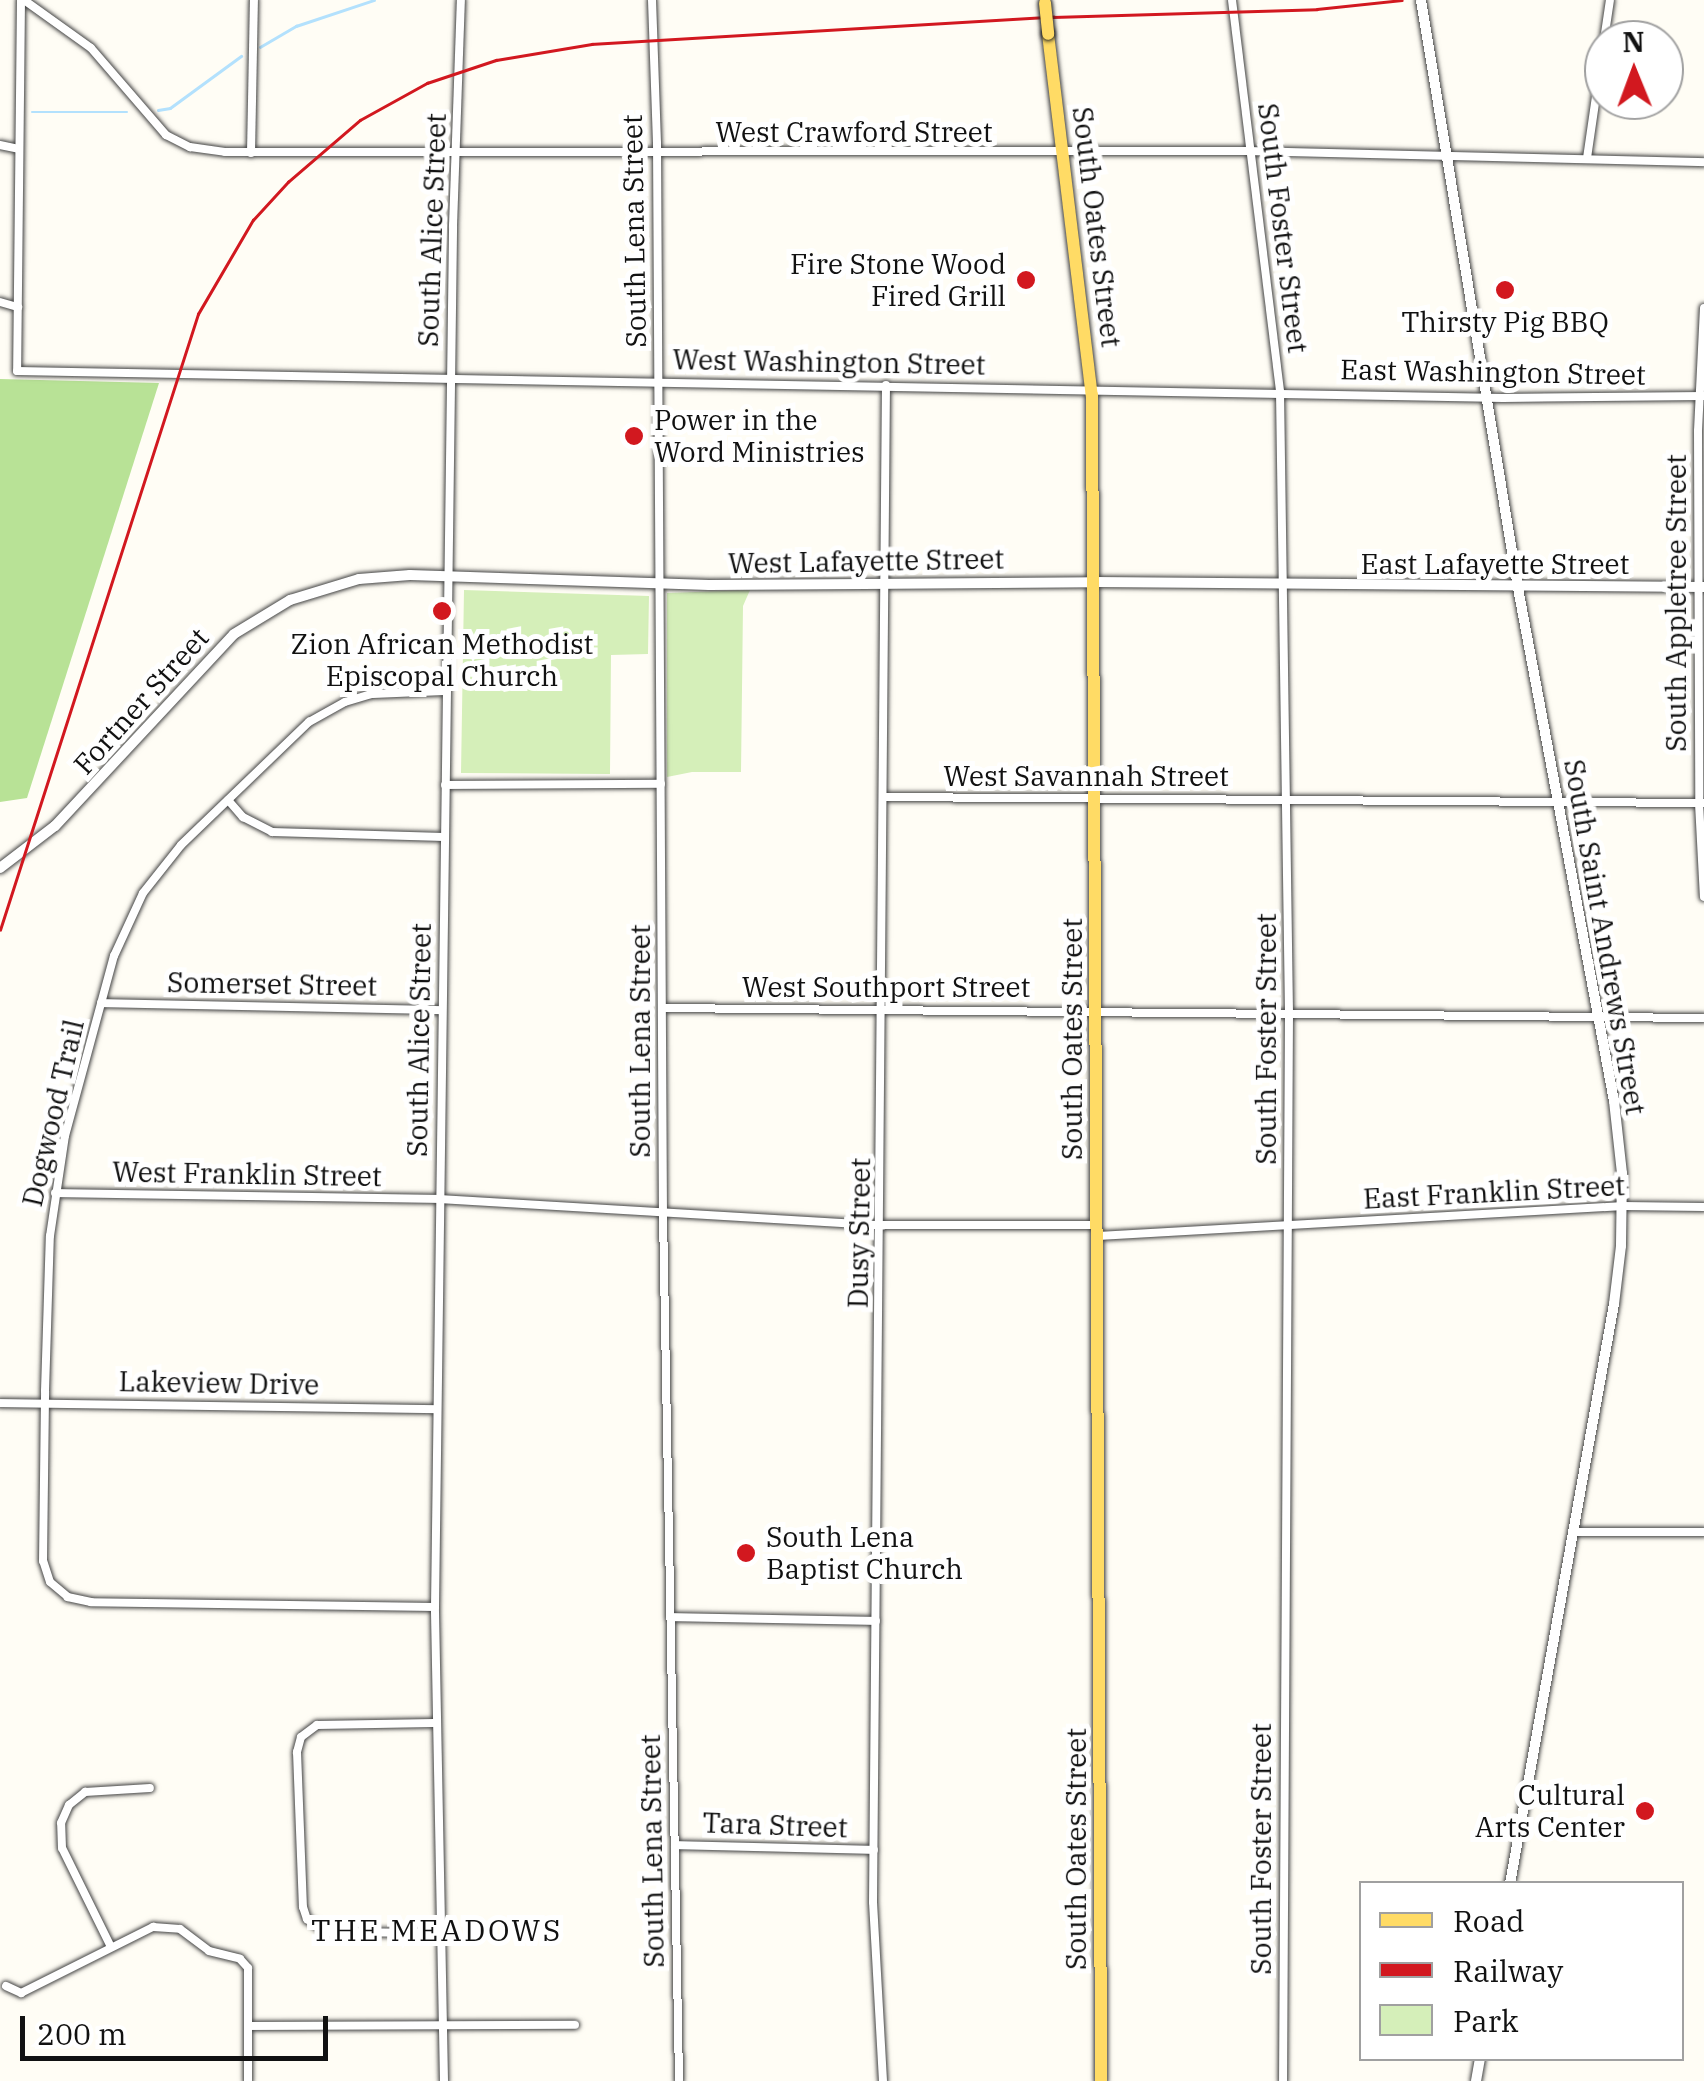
<!DOCTYPE html>
<html>
<head>
<meta charset="utf-8">
<style>
  body { margin:0 }
  #map { position:relative; width:1704px; height:2081px; overflow:hidden; background:#fffdf5; font-family:"IBM Plex Serif",serif }
  div>[style] { position:absolute }
  [style*='--x'] { left:calc(var(--x)*1px); top:calc(var(--y)*1px); width:calc(var(--w)*1px); rotate:calc(var(--a)*1deg) }
  .green>* { inset:0; background:#d5efb9 }
  .forest>* { inset:0; background:#b8e296 }
  .stream>* { height:2.5px; margin:-1.25px; padding:0 1.25px; transform-origin:1.25px; border-radius:1.25px; background:#b3e1fd }
  .roads { filter:drop-shadow(0 0 2px #444) drop-shadow(0 0 2px #444) }
  .minor>* { height:8px; margin:-4px; padding:0 4px; transform-origin:4px; border-radius:4px; background:#fff }
  .tertiary>* { height:10px; margin:-5px; padding:0 5px; transform-origin:5px; border-radius:5px; background:#fff }
  .primary>* { height:12px; margin:-6px; padding:0 6px; transform-origin:6px; border-radius:6px; background:#ffdb65 }
  .rail>* { height:2.5px; margin:-1.25px; padding:0 1.25px; transform-origin:1.25px; border-radius:1.25px; background:#d2181f }
  .bridges { filter:drop-shadow(0 0 2px #222) drop-shadow(0 0 2px #222) }
  .primary-bridge>* { height:12px; margin:-6px; padding:0 6px; transform-origin:6px; border-radius:6px; background:#ffdb65 }
  .dots>* { width:28px; height:28px; translate:-50% -50%; box-sizing:border-box; border:5px solid #fff; border-radius:50% }
  span { translate:-50% -50%; white-space:nowrap; text-align:center; line-height:1.15; -webkit-text-stroke:10px #fff; paint-order:stroke }
  .street-label { font-size:28px; color:#111 }
  .poi-label { font-size:28px; color:#111 }
  .right { translate:-100% -50%; text-align:right }
  .left { translate:0 -50%; text-align:left }
  .neighbourhood-label { font-size:30px; color:#111; letter-spacing:2.5px }
  .legend { position:absolute; left:1359px; top:1881px; width:325px; height:180px; box-sizing:border-box; background:#fff; border:2px solid #a0a0a0; margin:0; padding:12px 18px; list-style:none; font-size:30px; color:#111 }
  .legend li { display:flex; align-items:center; gap:20px; height:50px }
  .legend b { width:50px; border:2px solid #a0a0a0 }
  .north { position:absolute; left:1584px; top:20px; width:100px; height:100px; box-sizing:border-box; background:#fff; border:2px solid #a0a0a0; border-radius:50%; rotate:359deg; font-size:28px; font-weight:700; line-height:40px; text-align:center; color:#111 }
  .north::after { content:''; display:block; margin:auto; width:35px; height:45px; background:#d2181f; clip-path:polygon(50% 0,100% 100%,50% 72%,0 100%) }
  .scale { position:absolute; left:20px; top:2016px; width:308px; height:45px; box-sizing:border-box; border:5px solid #111; border-top:0; padding-left:12px; font-size:30px; line-height:35px; white-space:nowrap; color:#111; -webkit-text-stroke:8px #fff; paint-order:stroke }
</style>
</head>
<body>
<div id="map">
  <div class="green">
    <i style="clip-path:polygon(464px 590px,649px 596px,648px 654px,611px 655px,610px 774px,461px 773px)"></i>
    <i style="clip-path:polygon(750px 590px,743px 606px,741px 772px,692px 772px,667px 777px,667px 593px)"></i>
  </div>
  <div class="forest">
    <i style="clip-path:polygon(0 379px,159px 383px,27px 798px,0 802px)"></i>
  </div>
  <div class="stream">
    <i style="--x:260;--y:47;--w:42;--a:-30.3"></i>
    <i style="--x:296;--y:26;--w:82;--a:-18.4"></i>
    <i style="--x:158;--y:110;--w:12;--a:-9"></i>
    <i style="--x:170;--y:108;--w:88;--a:-36.2"></i>
    <i style="--x:32;--y:112;--w:95;--a:0"></i>
  </div>
  <div class="roads">
    <div class="minor">
      <i style="--x:21;--y:0;--w:371;--a:90.6"></i>
      <i style="--x:17;--y:371;--w:1486;--a:1.04"></i>
      <i style="--x:1503;--y:398;--w:201;--a:-0.6"></i>
      <i style="--x:24;--y:0;--w:82;--a:35.6"></i>
      <i style="--x:91;--y:48;--w:115;--a:49.2"></i>
      <i style="--x:166;--y:135;--w:27;--a:27"></i>
      <i style="--x:190;--y:147;--w:35;--a:8"></i>
      <i style="--x:225;--y:152;--w:1026;--a:-0.06"></i>
      <i style="--x:1251;--y:151;--w:453;--a:1.4"></i>
      <i style="--x:652;--y:0;--w:143;--a:88"></i>
      <i style="--x:657;--y:143;--w:1071;--a:89.68"></i>
      <i style="--x:663;--y:1214;--w:867;--a:88.94"></i>
      <i style="--x:1232;--y:0;--w:395;--a:83"></i>
      <i style="--x:1280;--y:392;--w:622;--a:89.17"></i>
      <i style="--x:1289;--y:1014;--w:1067;--a:90.32"></i>
      <i style="--x:1604;--y:40;--w:40;--a:-81.5"></i>
      <i style="--x:0;--y:145;--w:19;--a:12"></i>
      <i style="--x:251;--y:153;--w:153;--a:-88.9"></i>
      <i style="--x:1587;--y:158;--w:117;--a:-81.7"></i>
      <i style="--x:0;--y:302;--w:19;--a:16"></i>
      <i style="--x:1704;--y:308;--w:123;--a:92.8"></i>
      <i style="--x:1698;--y:431;--w:372;--a:89.8"></i>
      <i style="--x:1699;--y:803;--w:94;--a:87"></i>
      <i style="--x:445;--y:785;--w:216;--a:-0.3"></i>
      <i style="--x:884;--y:797;--w:820;--a:0.42"></i>
      <i style="--x:228;--y:800;--w:23;--a:49"></i>
      <i style="--x:243;--y:817;--w:33;--a:27"></i>
      <i style="--x:272;--y:832;--w:172;--a:1.7"></i>
      <i style="--x:101;--y:1003;--w:341;--a:1.2"></i>
      <i style="--x:662;--y:1008;--w:1042;--a:0.55"></i>
      <i style="--x:55;--y:1193;--w:384;--a:0.9"></i>
      <i style="--x:439;--y:1199;--w:445;--a:3.4"></i>
      <i style="--x:883;--y:1225;--w:215;--a:0"></i>
      <i style="--x:1098;--y:1236;--w:526;--a:-3.27"></i>
      <i style="--x:1623;--y:1206;--w:81;--a:0.7"></i>
      <i style="--x:0;--y:1403;--w:437;--a:0.8"></i>
      <i style="--x:1573;--y:1532;--w:131;--a:0"></i>
      <i style="--x:435;--y:1607;--w:344;--a:-179.2"></i>
      <i style="--x:91;--y:1602;--w:24;--a:-168"></i>
      <i style="--x:68;--y:1597;--w:23;--a:-140"></i>
      <i style="--x:50;--y:1582;--w:22;--a:-108"></i>
      <i style="--x:43;--y:1561;--w:170;--a:-89.3"></i>
      <i style="--x:45;--y:1391;--w:155;--a:-88.2"></i>
      <i style="--x:50;--y:1236;--w:101;--a:-81.5"></i>
      <i style="--x:65;--y:1136;--w:187;--a:-74.8"></i>
      <i style="--x:114;--y:956;--w:69;--a:-65.3"></i>
      <i style="--x:143;--y:893;--w:61;--a:-51.6"></i>
      <i style="--x:181;--y:845;--w:178;--a:-43.9"></i>
      <i style="--x:309;--y:722;--w:41;--a:-29.1"></i>
      <i style="--x:345;--y:702;--w:27;--a:-17"></i>
      <i style="--x:371;--y:694;--w:75;--a:-2.3"></i>
      <i style="--x:670;--y:1617;--w:206;--a:1.1"></i>
      <i style="--x:434;--y:1723;--w:117;--a:179"></i>
      <i style="--x:317;--y:1725;--w:20;--a:143"></i>
      <i style="--x:301;--y:1737;--w:16;--a:105"></i>
      <i style="--x:297;--y:1752;--w:155;--a:87.8"></i>
      <i style="--x:303;--y:1907;--w:13;--a:72"></i>
      <i style="--x:307;--y:1919;--w:23;--a:34"></i>
      <i style="--x:326;--y:1932;--w:114;--a:0.5"></i>
      <i style="--x:675;--y:1845;--w:199;--a:1.4"></i>
      <i style="--x:111;--y:1947;--w:110;--a:-116.3"></i>
      <i style="--x:62;--y:1848;--w:25;--a:-92"></i>
      <i style="--x:61;--y:1823;--w:20;--a:-66"></i>
      <i style="--x:69;--y:1805;--w:21;--a:-39"></i>
      <i style="--x:85;--y:1792;--w:65;--a:-3.5"></i>
      <i style="--x:6;--y:1986;--w:17;--a:25"></i>
      <i style="--x:21;--y:1993;--w:148;--a:-26.6"></i>
      <i style="--x:153;--y:1927;--w:27;--a:4"></i>
      <i style="--x:180;--y:1929;--w:36;--a:37"></i>
      <i style="--x:209;--y:1951;--w:32;--a:14"></i>
      <i style="--x:240;--y:1959;--w:12;--a:48"></i>
      <i style="--x:248;--y:1968;--w:113;--a:90"></i>
      <i style="--x:248;--y:2026;--w:327;--a:-0.2"></i>
      <i style="--x:444;--y:2081;--w:474;--a:-91.1"></i>
      <i style="--x:435;--y:1607;--w:1381;--a:-89.25"></i>
      <i style="--x:453;--y:226;--w:226;--a:-88"></i>
      <i style="--x:883;--y:2081;--w:179;--a:-93.2"></i>
      <i style="--x:873;--y:1902;--w:1517;--a:-89.51"></i>
    </div>
    <div class="tertiary">
      <i style="--x:1421;--y:0;--w:596;--a:80.63"></i>
      <i style="--x:1518;--y:588;--w:522;--a:79.4"></i>
      <i style="--x:1614;--y:1101;--w:72;--a:83.7"></i>
      <i style="--x:1622;--y:1173;--w:73;--a:90.8"></i>
      <i style="--x:1621;--y:1246;--w:58;--a:96.9"></i>
      <i style="--x:1614;--y:1304;--w:589;--a:100.17"></i>
      <i style="--x:0;--y:868;--w:69;--a:-37.4"></i>
      <i style="--x:55;--y:826;--w:262;--a:-47"></i>
      <i style="--x:234;--y:634;--w:66;--a:-31.3"></i>
      <i style="--x:290;--y:600;--w:72;--a:-16.9"></i>
      <i style="--x:359;--y:579;--w:51;--a:-4.5"></i>
      <i style="--x:410;--y:575;--w:299;--a:1.9"></i>
      <i style="--x:709;--y:585;--w:386;--a:-0.4"></i>
      <i style="--x:1095;--y:582;--w:609;--a:0.47"></i>
      <i style="--x:1476;--y:2081;--w:23;--a:-80"></i>
    </div>
    <div class="primary">
      <i style="--x:1048;--y:34;--w:364;--a:83.1"></i>
      <i style="--x:1092;--y:395;--w:1686;--a:89.69"></i>
    </div>
  </div>
  <div class="rail">
    <i style="--x:0;--y:930;--w:647;--a:-72.18"></i>
    <i style="--x:198;--y:314;--w:109;--a:-59.7"></i>
    <i style="--x:253;--y:220;--w:52;--a:-47.4"></i>
    <i style="--x:288;--y:182;--w:95;--a:-40.7"></i>
    <i style="--x:360;--y:120;--w:77;--a:-28.9"></i>
    <i style="--x:427;--y:83;--w:73;--a:-18.4"></i>
    <i style="--x:496;--y:60;--w:97;--a:-9.5"></i>
    <i style="--x:592;--y:44;--w:462;--a:-3.4"></i>
    <i style="--x:1053;--y:17;--w:264;--a:-1.7"></i>
    <i style="--x:1317;--y:9;--w:85;--a:-6"></i>
  </div>
  <div class="bridges">
    <div class="primary-bridge">
      <i style="--x:1045;--y:3;--w:31;--a:84"></i>
    </div>
  </div>
  <div class="dots">
    <i style="left:1026px;top:280px;background:#d2181f"></i>
    <i style="left:1505px;top:290px;background:#d2181f"></i>
    <i style="left:634px;top:436px;background:#d2181f"></i>
    <i style="left:442px;top:611px;background:#d2181f"></i>
    <i style="left:746px;top:1553px;background:#d2181f"></i>
    <i style="left:1645px;top:1811px;background:#d2181f"></i>
  </div>
  <div class="street-label">
    <span style="left:854px;top:132px">West Crawford Street</span>
    <span style="left:1097px;top:227px;rotate:83deg">South Oates Street</span>
    <span style="left:1283px;top:228px;rotate:83deg">South Foster Street</span>
    <span style="left:432px;top:230px;rotate:-88deg">South Alice Street</span>
    <span style="left:634px;top:231px;rotate:-91deg">South Lena Street</span>
    <span style="left:829px;top:362px;rotate:1deg">West Washington Street</span>
    <span style="left:1493px;top:372px;rotate:1deg">East Washington Street</span>
    <span style="left:866px;top:561px;rotate:-1deg">West Lafayette Street</span>
    <span style="left:1495px;top:564px">East Lafayette Street</span>
    <span style="left:1676px;top:603px;rotate:-90deg">South Appletree Street</span>
    <span style="left:141px;top:701px;rotate:-48deg">Fortner Street</span>
    <span style="left:1086px;top:776px">West Savannah Street</span>
    <span style="left:1605px;top:937px;rotate:80deg">South Saint Andrews Street</span>
    <span style="left:272px;top:984px;rotate:1deg">Somerset Street</span>
    <span style="left:886px;top:987px">West Southport Street</span>
    <span style="left:1072px;top:1039px;rotate:-90deg">South Oates Street</span>
    <span style="left:1266px;top:1039px;rotate:-90deg">South Foster Street</span>
    <span style="left:419px;top:1040px;rotate:-89deg">South Alice Street</span>
    <span style="left:640px;top:1041px;rotate:-90deg">South Lena Street</span>
    <span style="left:53px;top:1113px;rotate:-77deg">Dogwood Trail</span>
    <span style="left:247px;top:1174px;rotate:1deg">West Franklin Street</span>
    <span style="left:1494px;top:1192px;rotate:-3deg">East Franklin Street</span>
    <span style="left:859px;top:1233px;rotate:-89deg">Dusy Street</span>
    <span style="left:219px;top:1383px;rotate:1deg">Lakeview Drive</span>
    <span style="left:775px;top:1825px;rotate:2deg">Tara Street</span>
    <span style="left:1076px;top:1849px;rotate:-90deg">South Oates Street</span>
    <span style="left:1261px;top:1849px;rotate:-90deg">South Foster Street</span>
    <span style="left:652px;top:1851px;rotate:-91deg">South Lena Street</span>
  </div>
  <div class="poi-label">
    <span class="right" style="left:1006px;top:280px">Fire Stone Wood<br>Fired Grill</span>
    <span style="left:1505px;top:322px">Thirsty Pig BBQ</span>
    <span class="left" style="left:654px;top:436px">Power in the<br>Word Ministries</span>
    <span style="left:442px;top:660px">Zion African Methodist<br>Episcopal Church</span>
    <span class="left" style="left:766px;top:1553px">South Lena<br>Baptist Church</span>
    <span class="right" style="left:1625px;top:1811px">Cultural<br>Arts Center</span>
  </div>
  <div class="neighbourhood-label">
    <span style="left:437px;top:1930px">THE MEADOWS</span>
  </div>
  <ul class="legend">
  <li><b style="height:12px;background:#ffdb65"></b>Road</li>
  <li><b style="height:12px;background:#d2181f"></b>Railway</li>
  <li><b style="height:28px;background:#d5efb9"></b>Park</li>
  </ul>
  <div class="north">N</div>
  <div class="scale">200 m</div>
</div>
</body>
</html>
